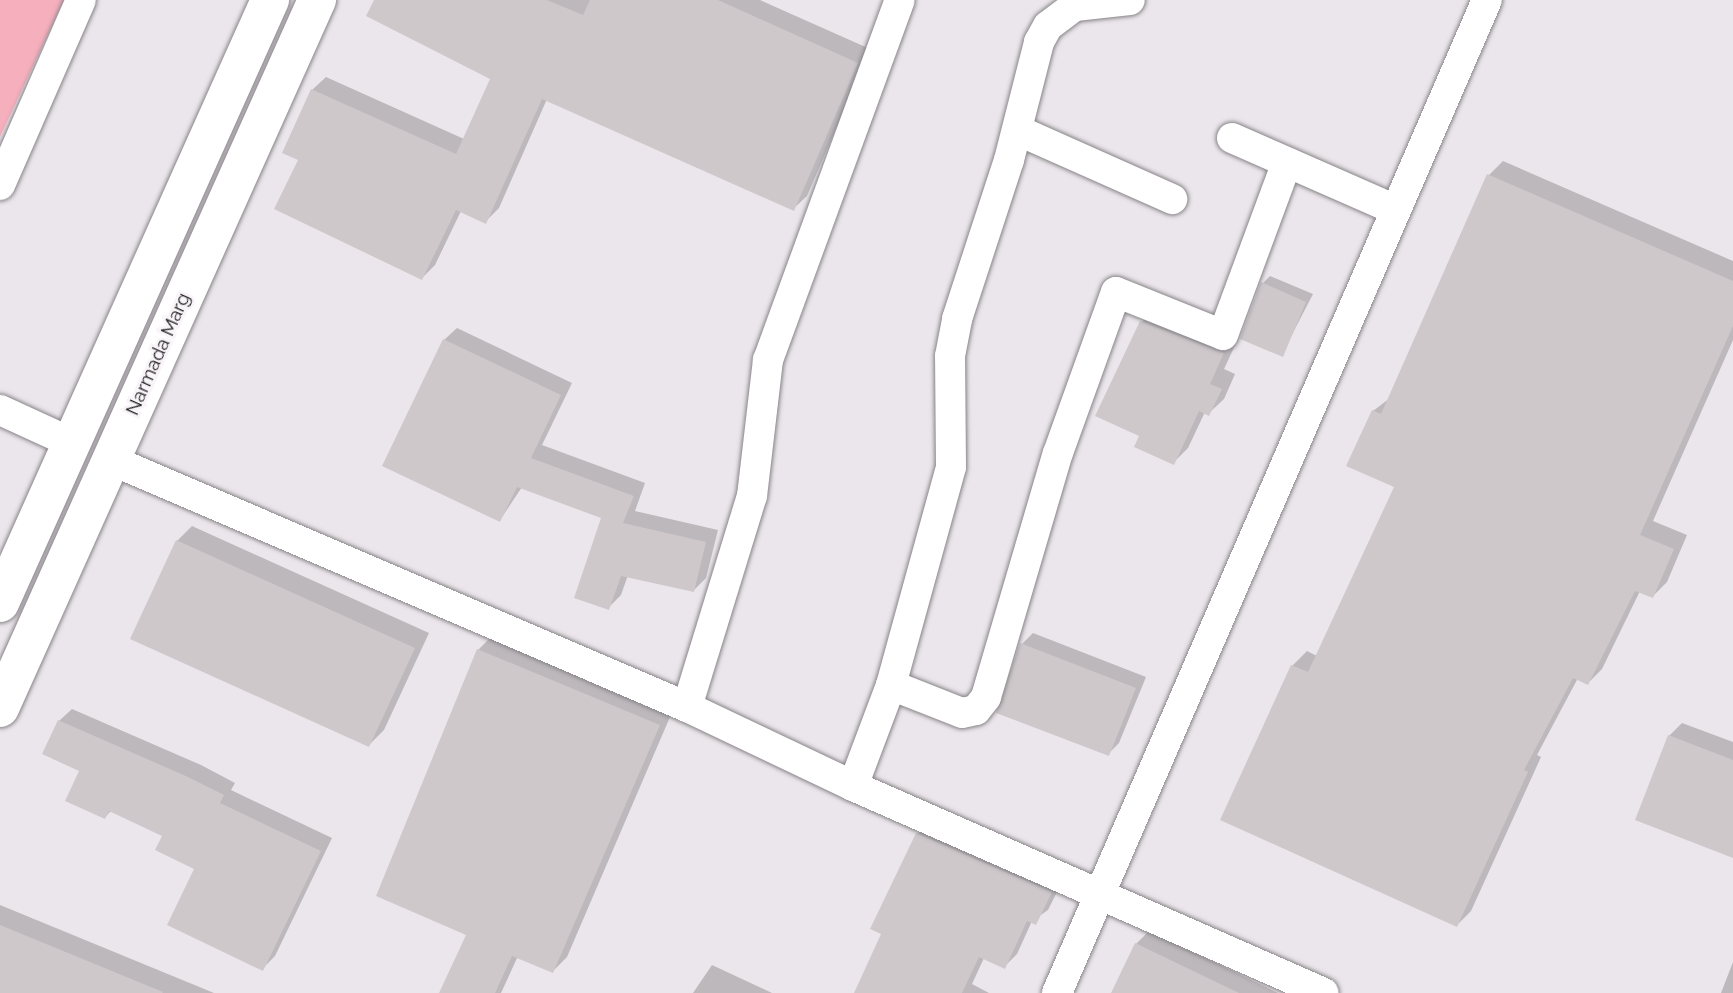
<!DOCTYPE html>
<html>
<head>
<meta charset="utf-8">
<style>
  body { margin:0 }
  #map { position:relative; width:1733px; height:993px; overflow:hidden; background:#ebe6eb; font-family:Raleway,sans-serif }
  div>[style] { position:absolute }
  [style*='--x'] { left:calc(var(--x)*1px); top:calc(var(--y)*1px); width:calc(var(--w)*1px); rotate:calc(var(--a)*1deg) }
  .green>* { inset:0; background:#f5afbd }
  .shadow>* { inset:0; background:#0003 }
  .building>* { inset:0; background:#cec8cb }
  .roads { filter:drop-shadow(0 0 2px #878488) drop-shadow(0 0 2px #878488) }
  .street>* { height:30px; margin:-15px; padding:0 15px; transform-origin:15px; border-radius:15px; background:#fff }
  .secondary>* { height:38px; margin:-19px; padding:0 19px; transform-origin:19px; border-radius:19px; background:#fff }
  span { translate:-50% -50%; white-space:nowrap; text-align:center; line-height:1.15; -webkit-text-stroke:6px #f8f4f8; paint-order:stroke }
  .street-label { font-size:19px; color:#232123 }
</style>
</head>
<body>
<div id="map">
  <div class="green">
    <i style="clip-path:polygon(0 0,64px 0,0 137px)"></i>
  </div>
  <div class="shadow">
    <i style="clip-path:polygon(376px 0,760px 0,870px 49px,807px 196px,793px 209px,547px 99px,499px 208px,486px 221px,461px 211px,435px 265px,422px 278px,300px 160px,312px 90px,326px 77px,464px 139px,492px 78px)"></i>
    <i style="clip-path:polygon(1503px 161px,1733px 261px,1733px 340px,1653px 521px,1687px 535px,1667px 582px,1653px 596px,1640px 591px,1602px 669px,1588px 683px,1578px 678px,1537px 755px,1541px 757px,1471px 911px,1457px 925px,1292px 666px,1307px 651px,1317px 656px,1397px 486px,1373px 411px,1390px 398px,1489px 175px)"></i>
    <i style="clip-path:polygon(1270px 276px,1313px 294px,1282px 354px,1263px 283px)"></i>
    <i style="clip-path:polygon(1156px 307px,1238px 339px,1224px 369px,1235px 374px,1224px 399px,1209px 413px,1205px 412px,1188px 448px,1173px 463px,1141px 435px,1097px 416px,1142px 322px)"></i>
    <i style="clip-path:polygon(457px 328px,572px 383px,542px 445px,645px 483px,635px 511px,718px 530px,706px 578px,693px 591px,628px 575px,621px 595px,608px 608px,603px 517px,522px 487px,500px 520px,444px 340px)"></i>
    <i style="clip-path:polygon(192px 526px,429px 633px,384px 730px,369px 745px,177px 541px)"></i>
    <i style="clip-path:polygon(1033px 633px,1146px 677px,1119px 743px,1108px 754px,1022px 644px)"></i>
    <i style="clip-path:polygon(493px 635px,673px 710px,567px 957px,553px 971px,518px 956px,501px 993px,441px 993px,468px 935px,478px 650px)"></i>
    <i style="clip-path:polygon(72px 709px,201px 765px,235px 783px,231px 790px,332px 838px,275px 956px,262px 969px,196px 869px,164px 836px,111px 811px,105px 817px,59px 721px)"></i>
    <i style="clip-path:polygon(1682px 723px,1733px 742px,1733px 856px,1669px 736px)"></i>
    <i style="clip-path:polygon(930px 821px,1063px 880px,1048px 910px,1032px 921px,1017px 954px,1004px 967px,984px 958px,972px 984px,989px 993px,856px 993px,883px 933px,917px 834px)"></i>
    <i style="clip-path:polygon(0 905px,214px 993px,0 993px)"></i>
    <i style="clip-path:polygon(1149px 931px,1278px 993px,1113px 993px,1136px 944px)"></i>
    <i style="clip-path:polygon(1733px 962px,1733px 993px,1721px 993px)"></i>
    <i style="clip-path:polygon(712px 965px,772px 993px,693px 993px)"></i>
  </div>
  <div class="building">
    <i style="clip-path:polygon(374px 0,547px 0,583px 15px,590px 0,718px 0,858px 63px,794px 211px,542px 99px,486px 224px,456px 210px,422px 280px,274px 209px,298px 160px,282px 153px,311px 89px,456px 154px,490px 79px,366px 16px)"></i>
    <i style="clip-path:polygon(1487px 174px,1733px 281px,1733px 326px,1640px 535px,1674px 549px,1653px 598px,1635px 591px,1588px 685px,1573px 678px,1524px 770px,1528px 772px,1457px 927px,1220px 820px,1291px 665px,1308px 672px,1394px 487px,1346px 466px,1372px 410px,1381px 414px)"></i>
    <i style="clip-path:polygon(1261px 282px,1306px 302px,1283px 357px,1240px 339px)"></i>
    <i style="clip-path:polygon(1140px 321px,1224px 353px,1210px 384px,1222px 389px,1209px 416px,1199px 411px,1174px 465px,1134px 447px,1139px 436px,1095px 416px)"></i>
    <i style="clip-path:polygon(443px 339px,561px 395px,531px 458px,634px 496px,623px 523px,706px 542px,694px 592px,621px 576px,609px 610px,574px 598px,601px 518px,517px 487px,500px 522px,382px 466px)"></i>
    <i style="clip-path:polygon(176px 540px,415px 648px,369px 747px,130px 639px)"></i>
    <i style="clip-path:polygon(1020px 643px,1136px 688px,1109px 756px,996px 713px)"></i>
    <i style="clip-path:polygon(477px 649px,660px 725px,553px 973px,512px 956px,495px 993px,439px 993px,466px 935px,376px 896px)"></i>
    <i style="clip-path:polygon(58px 720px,188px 777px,224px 795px,220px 803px,321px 851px,263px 971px,167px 925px,194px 869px,155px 850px,162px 836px,109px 811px,105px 819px,65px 801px,79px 771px,42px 754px)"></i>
    <i style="clip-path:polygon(1668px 735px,1733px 760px,1733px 858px,1635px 820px)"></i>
    <i style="clip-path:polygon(916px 833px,1052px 892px,1036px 925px,1027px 921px,1005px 969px,979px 957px,962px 993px,854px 993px,881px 934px,870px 929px)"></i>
    <i style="clip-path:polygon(0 925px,163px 992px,162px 993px,0 993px)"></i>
    <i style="clip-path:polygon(1135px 943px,1239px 993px,1111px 993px)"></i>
  </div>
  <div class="roads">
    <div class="street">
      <i style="--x:1017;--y:130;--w:170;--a:24"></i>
      <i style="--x:1232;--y:138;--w:179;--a:23.7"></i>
      <i style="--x:0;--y:185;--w:202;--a:-66.4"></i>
      <i style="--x:0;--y:410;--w:79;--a:24.6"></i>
      <i style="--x:111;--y:460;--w:627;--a:23.21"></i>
      <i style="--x:687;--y:707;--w:184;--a:25.4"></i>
      <i style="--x:853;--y:786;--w:514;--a:23.73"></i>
      <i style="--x:891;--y:685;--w:76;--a:21.5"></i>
      <i style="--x:962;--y:713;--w:14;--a:-12"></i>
      <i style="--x:976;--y:710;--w:16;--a:-52"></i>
      <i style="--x:986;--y:697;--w:254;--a:-73.6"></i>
      <i style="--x:1058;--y:453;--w:171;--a:-70.2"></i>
      <i style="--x:1116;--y:292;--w:115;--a:21.9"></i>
      <i style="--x:1223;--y:335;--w:184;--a:-69.7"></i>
      <i style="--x:687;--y:707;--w:221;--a:-72.9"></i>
      <i style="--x:752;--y:496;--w:137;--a:-83.3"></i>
      <i style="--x:768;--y:360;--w:383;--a:-69.9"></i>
      <i style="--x:853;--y:786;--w:108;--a:-69.4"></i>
      <i style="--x:891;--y:685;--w:226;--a:-74.6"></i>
      <i style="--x:951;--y:467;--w:111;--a:-90.5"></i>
      <i style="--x:950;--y:356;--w:38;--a:-79"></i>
      <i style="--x:957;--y:319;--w:167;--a:-71.9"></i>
      <i style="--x:1009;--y:160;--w:122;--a:-75.7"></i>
      <i style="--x:1039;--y:42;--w:18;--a:-61"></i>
      <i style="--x:1048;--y:26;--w:34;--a:-37"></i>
      <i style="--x:1075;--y:6;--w:55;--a:-6.2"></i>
      <i style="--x:1057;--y:993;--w:1082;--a:-66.59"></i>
    </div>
    <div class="secondary">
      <i style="--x:0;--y:603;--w:661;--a:-65.88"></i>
      <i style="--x:0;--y:708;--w:776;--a:-65.88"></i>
    </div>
  </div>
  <div class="street-label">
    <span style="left:158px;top:354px;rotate:-66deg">Narmada Marg</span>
  </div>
</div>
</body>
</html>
